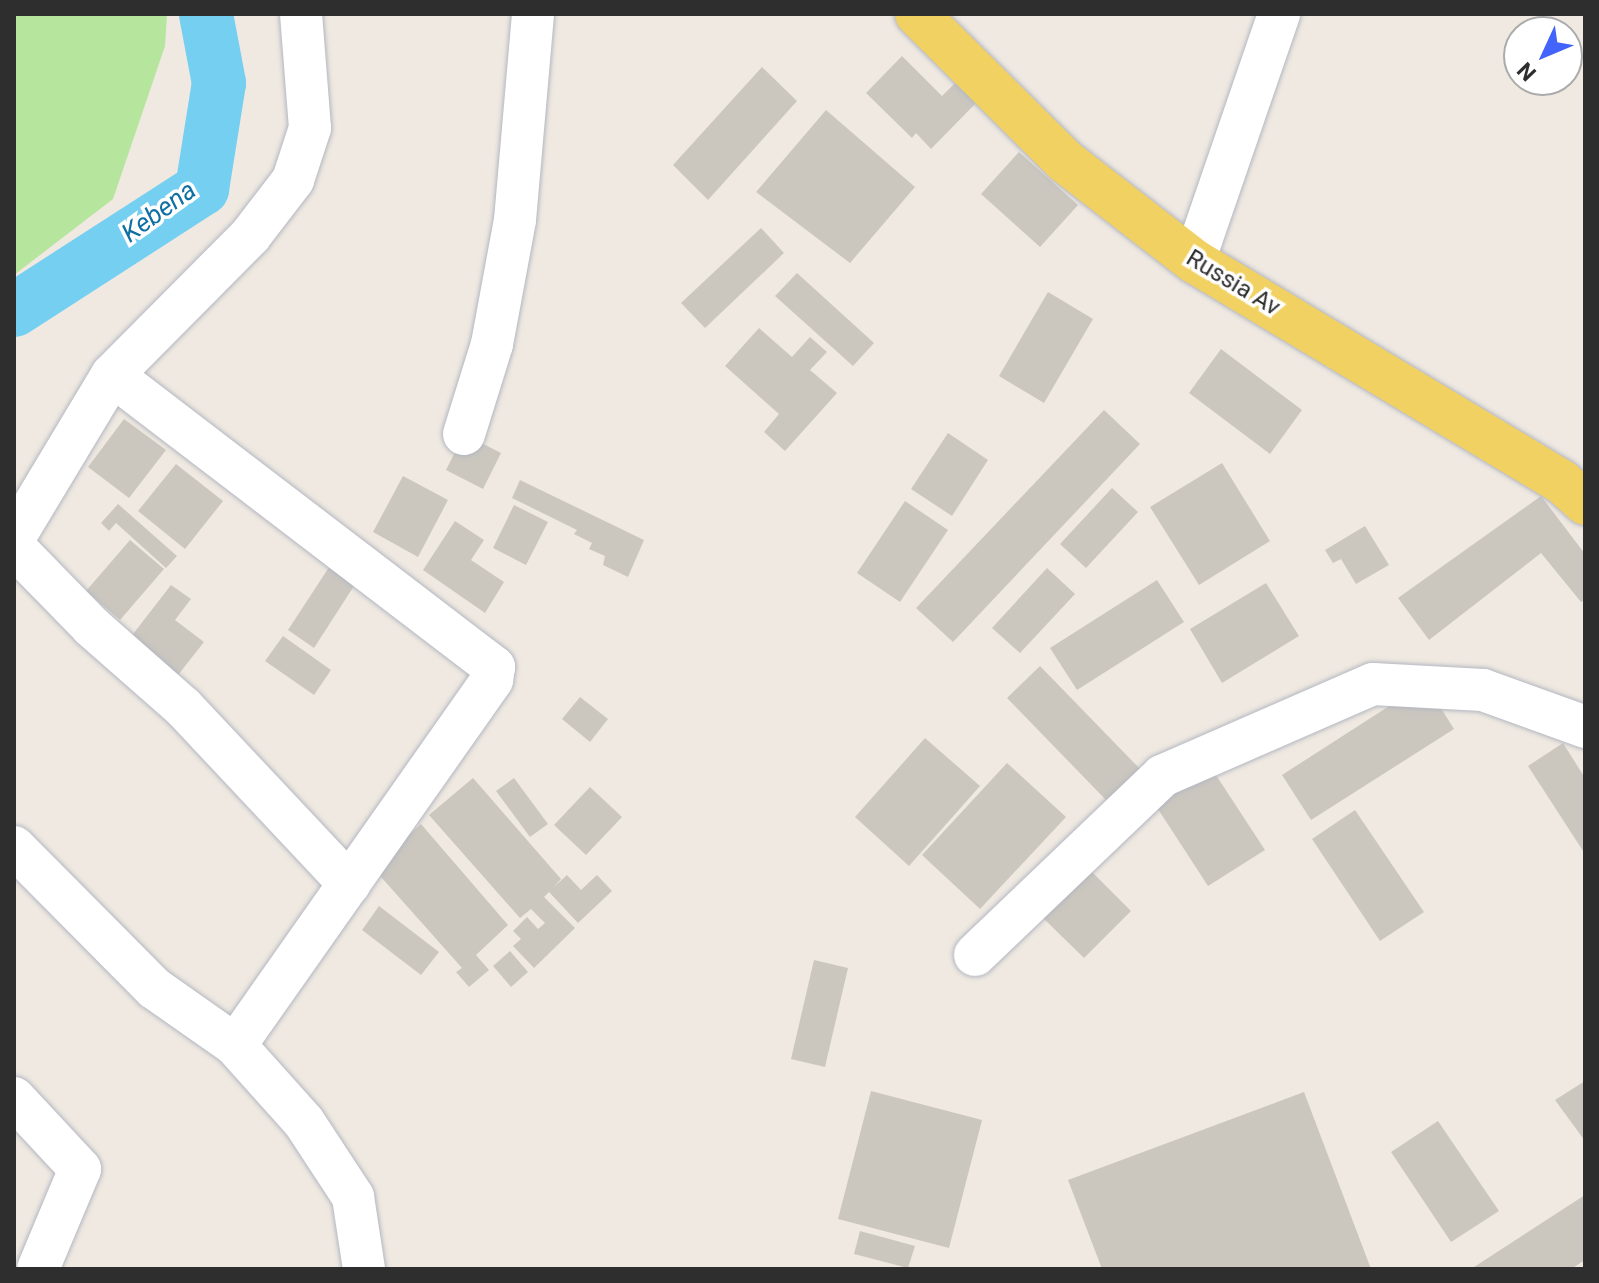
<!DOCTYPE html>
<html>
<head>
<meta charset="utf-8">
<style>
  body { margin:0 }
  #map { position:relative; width:1599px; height:1283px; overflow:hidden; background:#efe9e1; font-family:Roboto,sans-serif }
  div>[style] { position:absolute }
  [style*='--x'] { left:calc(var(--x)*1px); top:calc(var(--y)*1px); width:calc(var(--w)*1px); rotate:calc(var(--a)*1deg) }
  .green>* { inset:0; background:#b6e59e }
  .river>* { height:54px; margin:-27px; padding:0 27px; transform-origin:27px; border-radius:27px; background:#75cff0 }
  .building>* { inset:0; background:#cbc7bf }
  .roads { filter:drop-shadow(0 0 2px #b4b7c1) drop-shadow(0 0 2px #b4b7c1) }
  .minor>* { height:42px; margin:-21px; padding:0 21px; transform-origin:21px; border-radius:21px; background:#fff }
  .major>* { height:44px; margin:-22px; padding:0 22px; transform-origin:22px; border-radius:22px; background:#f2d163 }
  span { translate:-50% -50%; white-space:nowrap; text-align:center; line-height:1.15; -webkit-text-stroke:7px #fff; paint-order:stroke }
  .street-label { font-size:24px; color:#2e2e2e }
  .water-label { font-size:26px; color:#0d6fa3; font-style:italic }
  .frame { position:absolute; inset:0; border:16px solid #2e2e2e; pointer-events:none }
  .north { position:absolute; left:1503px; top:16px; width:80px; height:80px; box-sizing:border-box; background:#fff; border:2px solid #ababab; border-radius:50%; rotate:226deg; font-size:22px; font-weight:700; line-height:32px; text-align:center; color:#2e2e2e }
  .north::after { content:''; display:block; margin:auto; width:28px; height:36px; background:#4264fb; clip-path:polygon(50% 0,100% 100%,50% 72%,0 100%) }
</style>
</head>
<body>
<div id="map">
  <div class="green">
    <i style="clip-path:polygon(14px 14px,167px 14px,165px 46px,113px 199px,14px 275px)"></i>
  </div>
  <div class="river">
    <i style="--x:14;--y:310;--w:224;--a:-32.8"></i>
    <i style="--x:202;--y:189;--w:107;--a:-80.9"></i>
    <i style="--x:219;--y:83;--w:70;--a:-100.7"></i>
  </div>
  <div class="building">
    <i style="clip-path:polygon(902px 56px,942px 96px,955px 83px,976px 103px,931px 149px,916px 133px,912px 138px,866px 93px)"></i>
    <i style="clip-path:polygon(762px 67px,797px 101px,708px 200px,673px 165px)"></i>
    <i style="clip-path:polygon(826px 110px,915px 187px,850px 263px,756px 192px)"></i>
    <i style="clip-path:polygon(1019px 152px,1078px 205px,1040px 247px,981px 194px)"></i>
    <i style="clip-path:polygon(761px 228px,784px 253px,705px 328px,681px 303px)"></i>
    <i style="clip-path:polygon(797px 273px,874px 343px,853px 366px,775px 296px)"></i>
    <i style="clip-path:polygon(1048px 292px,1093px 319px,1044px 403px,999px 376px)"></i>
    <i style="clip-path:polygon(759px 328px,792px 357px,810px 337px,827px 352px,810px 370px,837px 393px,785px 451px,764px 432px,779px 414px,725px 366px)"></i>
    <i style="clip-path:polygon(1221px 349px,1302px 410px,1270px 454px,1189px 393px)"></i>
    <i style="clip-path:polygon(1104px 410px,1140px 444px,953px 642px,916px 608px)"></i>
    <i style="clip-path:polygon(124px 419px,166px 450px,129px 498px,88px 467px)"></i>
    <i style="clip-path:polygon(948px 433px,988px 460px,952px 516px,911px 489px)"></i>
    <i style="clip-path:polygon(464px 434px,501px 453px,483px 489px,446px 470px)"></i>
    <i style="clip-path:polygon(1222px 463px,1270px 541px,1199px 585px,1150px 507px)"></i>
    <i style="clip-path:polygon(176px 464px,223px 501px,185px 549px,138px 511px)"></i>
    <i style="clip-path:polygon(403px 476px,448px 500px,418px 557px,373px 532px)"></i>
    <i style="clip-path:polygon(520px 480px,644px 540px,628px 577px,603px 565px,605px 556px,589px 549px,592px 543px,574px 534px,577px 530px,512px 498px)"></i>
    <i style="clip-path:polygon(1112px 488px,1138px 512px,1086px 568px,1060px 544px)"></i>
    <i style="clip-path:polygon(1541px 496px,1585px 554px,1585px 599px,1581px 602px,1541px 553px,1429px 640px,1398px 598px)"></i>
    <i style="clip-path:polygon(905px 501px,948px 530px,900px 602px,857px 573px)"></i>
    <i style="clip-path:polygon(118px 504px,177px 556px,166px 568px,116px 523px,109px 531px,101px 523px)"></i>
    <i style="clip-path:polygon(514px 505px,548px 522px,526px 565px,493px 548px)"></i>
    <i style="clip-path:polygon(455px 521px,484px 540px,471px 560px,504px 582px,485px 613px,423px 570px)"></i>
    <i style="clip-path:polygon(1365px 526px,1389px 565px,1356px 584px,1341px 559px,1333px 563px,1325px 550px)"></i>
    <i style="clip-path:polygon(130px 540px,164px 569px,120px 620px,86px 591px)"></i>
    <i style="clip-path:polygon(337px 555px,363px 572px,314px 648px,288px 630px)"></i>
    <i style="clip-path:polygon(1047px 568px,1075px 594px,1020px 653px,992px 628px)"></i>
    <i style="clip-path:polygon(1157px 580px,1184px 622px,1077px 690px,1050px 648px)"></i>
    <i style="clip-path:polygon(1266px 583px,1299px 636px,1222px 683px,1190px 629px)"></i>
    <i style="clip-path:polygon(171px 585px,191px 599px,175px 620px,204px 642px,178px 675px,130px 638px)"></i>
    <i style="clip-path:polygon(283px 636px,331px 670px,314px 695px,265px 661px)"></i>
    <i style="clip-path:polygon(1040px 666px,1140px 769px,1107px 801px,1007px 698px)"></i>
    <i style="clip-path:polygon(1425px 683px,1454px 729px,1311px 820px,1282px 775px)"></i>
    <i style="clip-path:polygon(580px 697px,608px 719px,590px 742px,562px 719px)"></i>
    <i style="clip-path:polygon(925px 738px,980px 786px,909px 866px,855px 817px)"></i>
    <i style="clip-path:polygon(1563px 743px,1585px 778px,1585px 854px,1528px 766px)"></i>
    <i style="clip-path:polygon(1007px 763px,1066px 817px,980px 909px,922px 855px)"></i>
    <i style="clip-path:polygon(1212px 769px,1265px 850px,1208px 886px,1156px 806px)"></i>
    <i style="clip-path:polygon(473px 778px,561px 879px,554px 887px,567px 875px,581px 890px,597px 875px,612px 891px,578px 923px,549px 892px,544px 897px,575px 928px,534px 968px,513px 946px,521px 939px,513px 931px,527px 917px,538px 929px,545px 923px,531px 909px,520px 918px,429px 815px)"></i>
    <i style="clip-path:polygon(514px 778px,548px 824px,530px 837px,496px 791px)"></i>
    <i style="clip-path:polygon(590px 787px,622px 817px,586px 855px,554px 825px)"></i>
    <i style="clip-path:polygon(1355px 810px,1424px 912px,1380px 941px,1312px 839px)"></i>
    <i style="clip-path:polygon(421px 824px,508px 925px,476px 955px,489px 970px,469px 987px,456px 972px,462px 968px,373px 868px)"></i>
    <i style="clip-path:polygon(1089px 869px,1131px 911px,1084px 958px,1041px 916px)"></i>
    <i style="clip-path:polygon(379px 906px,439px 952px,421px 975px,362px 930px)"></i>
    <i style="clip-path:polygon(510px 951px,528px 972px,511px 987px,493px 966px)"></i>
    <i style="clip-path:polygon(814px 960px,848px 968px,825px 1067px,791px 1059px)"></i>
    <i style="clip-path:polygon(1585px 1081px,1585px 1141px,1555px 1100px)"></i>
    <i style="clip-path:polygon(871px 1091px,982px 1120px,949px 1248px,838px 1219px)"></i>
    <i style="clip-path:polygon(1304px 1092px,1371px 1269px,1102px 1269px,1068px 1180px)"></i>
    <i style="clip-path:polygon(1438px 1121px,1499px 1211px,1451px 1242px,1391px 1152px)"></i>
    <i style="clip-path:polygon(1585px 1195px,1585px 1260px,1571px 1269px,1471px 1269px)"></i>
    <i style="clip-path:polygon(860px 1231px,915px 1246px,908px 1268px,854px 1254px)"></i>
  </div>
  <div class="roads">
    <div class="minor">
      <i style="--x:1194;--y:261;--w:261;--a:-71"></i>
      <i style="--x:112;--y:375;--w:481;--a:37.4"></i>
      <i style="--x:494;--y:667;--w:13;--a:99"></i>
      <i style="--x:492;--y:680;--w:446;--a:125.1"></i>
      <i style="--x:464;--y:434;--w:94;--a:-72.7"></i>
      <i style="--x:492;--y:344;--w:126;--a:-79.5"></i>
      <i style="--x:515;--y:220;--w:207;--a:-85"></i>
      <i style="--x:14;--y:538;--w:190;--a:-59"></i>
      <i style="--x:112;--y:375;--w:196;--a:-45.2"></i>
      <i style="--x:250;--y:236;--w:71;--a:-52.5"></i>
      <i style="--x:293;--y:180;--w:55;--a:-71.9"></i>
      <i style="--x:310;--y:128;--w:114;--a:-94.5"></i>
      <i style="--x:14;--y:547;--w:112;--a:45.7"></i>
      <i style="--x:92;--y:627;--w:121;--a:41.3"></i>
      <i style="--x:183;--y:707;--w:243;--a:46.8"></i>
      <i style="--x:14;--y:847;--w:199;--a:45.2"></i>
      <i style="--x:154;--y:988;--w:99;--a:35.1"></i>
      <i style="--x:235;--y:1045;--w:103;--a:48.1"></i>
      <i style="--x:304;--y:1122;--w:90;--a:56.8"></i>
      <i style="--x:353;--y:1197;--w:73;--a:81.3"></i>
      <i style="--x:975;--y:955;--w:259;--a:-43.7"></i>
      <i style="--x:1162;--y:776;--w:230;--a:-23.6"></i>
      <i style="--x:1373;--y:684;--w:110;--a:3.1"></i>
      <i style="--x:1483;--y:690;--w:109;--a:19.9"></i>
      <i style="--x:14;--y:1098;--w:97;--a:47.1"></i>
      <i style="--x:80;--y:1169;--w:108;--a:112.8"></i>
    </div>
    <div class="major">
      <i style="--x:917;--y:14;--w:209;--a:44.8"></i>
      <i style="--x:1065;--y:161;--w:163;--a:37.8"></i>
      <i style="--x:1194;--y:261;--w:429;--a:31"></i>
      <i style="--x:1562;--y:482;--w:31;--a:42"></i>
    </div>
  </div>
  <div class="street-label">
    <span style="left:1233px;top:283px;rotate:31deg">Russia Av</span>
  </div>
  <div class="water-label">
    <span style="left:159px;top:212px;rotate:-36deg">Kebena</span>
  </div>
  <div class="frame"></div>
  <div class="north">N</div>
</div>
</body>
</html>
